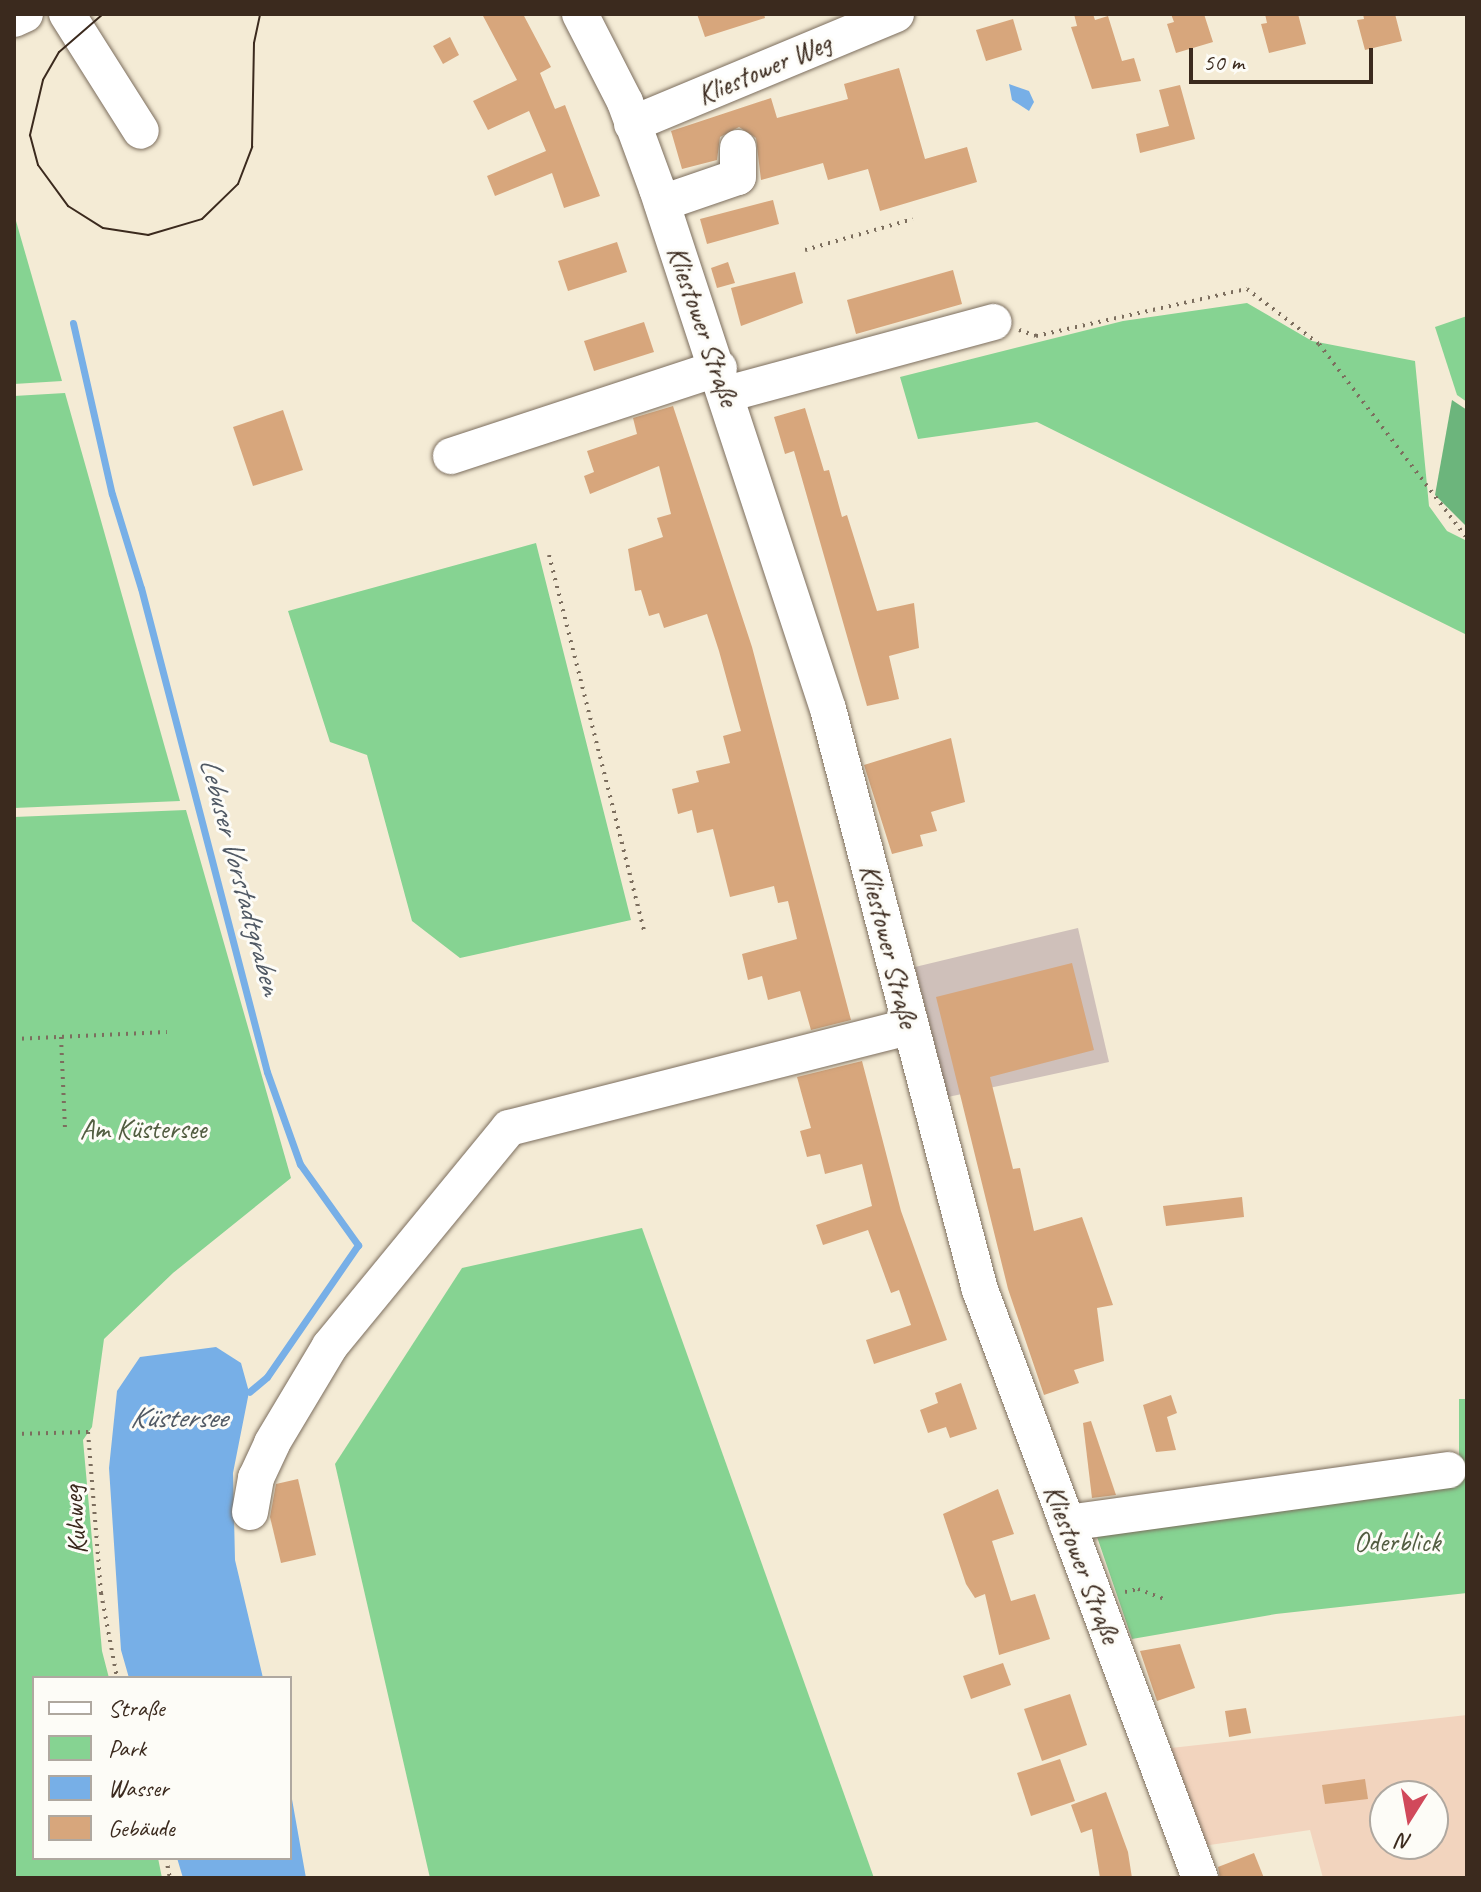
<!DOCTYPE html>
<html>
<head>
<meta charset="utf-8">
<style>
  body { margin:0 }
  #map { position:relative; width:1481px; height:1892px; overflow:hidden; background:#f4ebd5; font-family:Caveat,sans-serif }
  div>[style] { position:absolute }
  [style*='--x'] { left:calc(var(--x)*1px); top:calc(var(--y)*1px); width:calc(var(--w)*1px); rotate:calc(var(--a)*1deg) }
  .built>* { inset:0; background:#f2d4be }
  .industrial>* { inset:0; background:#cfc0ba }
  .green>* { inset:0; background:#86d392 }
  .forest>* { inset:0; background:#6cb57c }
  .water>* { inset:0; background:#77afe7 }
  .stream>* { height:7px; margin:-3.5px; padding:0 3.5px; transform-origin:3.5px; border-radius:3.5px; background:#77afe7 }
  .building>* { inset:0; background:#d7a67c }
  .path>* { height:4px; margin-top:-2px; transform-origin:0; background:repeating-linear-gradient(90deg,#7c6e5e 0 2px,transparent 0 8px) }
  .roads { filter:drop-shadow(0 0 2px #7c6e5e) drop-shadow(0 0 2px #7c6e5e) }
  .minor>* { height:36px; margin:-18px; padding:0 18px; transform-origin:18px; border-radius:18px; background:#fff }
  .tram>* { height:2px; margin:-1px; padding:0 1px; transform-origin:1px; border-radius:1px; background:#3b2a1e }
  span { translate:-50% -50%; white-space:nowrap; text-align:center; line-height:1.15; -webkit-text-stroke:6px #fdfcf7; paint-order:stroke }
  .street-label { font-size:28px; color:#3b2a1e }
  .park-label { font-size:28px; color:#525d41 }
  .water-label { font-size:30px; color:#505964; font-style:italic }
  .frame { position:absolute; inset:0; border:16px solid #3b2a1e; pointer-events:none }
  .legend { position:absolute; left:32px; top:1676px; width:260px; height:184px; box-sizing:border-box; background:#fdfcf7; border:2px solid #afa8a0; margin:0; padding:10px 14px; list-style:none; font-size:24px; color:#3b2a1e }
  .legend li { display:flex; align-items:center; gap:16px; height:40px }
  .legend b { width:40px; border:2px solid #afa8a0 }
  .north { position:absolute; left:1369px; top:1780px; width:80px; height:80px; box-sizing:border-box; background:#fdfcf7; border:2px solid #afa8a0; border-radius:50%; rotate:191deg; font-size:22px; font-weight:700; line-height:32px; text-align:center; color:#3b2a1e }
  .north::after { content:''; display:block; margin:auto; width:28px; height:36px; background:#d1495b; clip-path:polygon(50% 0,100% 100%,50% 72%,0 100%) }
  .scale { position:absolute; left:1189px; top:48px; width:184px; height:36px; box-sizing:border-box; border:4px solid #3b2a1e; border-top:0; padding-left:10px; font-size:24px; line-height:28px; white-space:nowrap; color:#3b2a1e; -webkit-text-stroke:6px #fdfcf7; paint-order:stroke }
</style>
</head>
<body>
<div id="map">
  <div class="built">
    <i style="clip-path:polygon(evenodd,1467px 1715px,1467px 1878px,1323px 1878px,1310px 1830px,1203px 1846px,1171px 1748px,1467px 1715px,1385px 1796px,1433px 1796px,1433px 1844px,1385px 1844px,1385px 1796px)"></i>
  </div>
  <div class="industrial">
    <i style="clip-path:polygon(1078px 928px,1109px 1062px,948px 1097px,915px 967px)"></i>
  </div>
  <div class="green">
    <i style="clip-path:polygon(14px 214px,62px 381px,14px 384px)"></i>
    <i style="clip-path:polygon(1247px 303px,1312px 341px,1415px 361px,1429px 506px,1447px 531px,1467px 541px,1467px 635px,1037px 422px,918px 439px,900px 377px,1123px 321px)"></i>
    <i style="clip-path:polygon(1467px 316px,1467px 402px,1457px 395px,1435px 327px)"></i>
    <i style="clip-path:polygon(65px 393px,180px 801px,14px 808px,14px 396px)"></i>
    <i style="clip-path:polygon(536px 543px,631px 920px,460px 958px,412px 921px,367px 755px,330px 742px,288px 611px)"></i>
    <i style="clip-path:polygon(186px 810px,291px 1178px,173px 1273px,104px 1339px,92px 1427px,83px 1440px,102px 1651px,109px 1678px,34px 1678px,34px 1858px,158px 1858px,162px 1878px,14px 1878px,14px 817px)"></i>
    <i style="clip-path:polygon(642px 1228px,874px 1878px,430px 1878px,335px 1464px,462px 1268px)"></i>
    <i style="clip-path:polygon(1459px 1399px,1467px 1399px,1467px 1593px,1276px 1614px,1132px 1639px,1094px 1528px,1459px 1476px)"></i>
  </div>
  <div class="forest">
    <i style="clip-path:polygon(1452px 400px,1467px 410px,1467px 527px,1435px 495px)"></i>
  </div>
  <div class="water">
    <i style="clip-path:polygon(1009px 84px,1029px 91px,1034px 102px,1029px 111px,1012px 100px)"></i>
    <i style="clip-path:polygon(216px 1347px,241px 1363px,249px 1392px,233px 1473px,235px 1560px,263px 1678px,129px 1678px,121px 1650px,109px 1468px,117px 1391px,140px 1357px)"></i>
    <i style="clip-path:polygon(290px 1788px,306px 1878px,183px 1878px,177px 1858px,290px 1858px)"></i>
  </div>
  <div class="stream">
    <i style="--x:73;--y:323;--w:175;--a:77.2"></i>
    <i style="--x:112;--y:494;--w:98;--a:72.9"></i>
    <i style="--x:141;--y:588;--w:500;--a:75.41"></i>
    <i style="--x:267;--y:1072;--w:98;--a:70.3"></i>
    <i style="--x:300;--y:1164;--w:100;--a:54.4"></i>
    <i style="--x:358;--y:1245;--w:160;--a:124.6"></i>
    <i style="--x:267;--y:1377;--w:23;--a:140"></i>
  </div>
  <div class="building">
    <i style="clip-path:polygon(482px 14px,523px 14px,551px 67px,540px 73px,555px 109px,565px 105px,600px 196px,564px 208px,552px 173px,495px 196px,487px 176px,546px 151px,529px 111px,488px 130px,473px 101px,517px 80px)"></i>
    <i style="clip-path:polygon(697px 14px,764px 14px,765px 18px,705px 37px)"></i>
    <i style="clip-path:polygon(1074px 14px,1093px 14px,1095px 20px,1108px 16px,1122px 61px,1134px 58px,1141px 81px,1092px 89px,1071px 27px,1077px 26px)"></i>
    <i style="clip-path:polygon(1171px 14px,1204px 14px,1213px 42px,1176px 53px,1167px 24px,1174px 22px)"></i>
    <i style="clip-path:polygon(1265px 14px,1298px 14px,1306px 44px,1269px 53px,1261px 24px,1267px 23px)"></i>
    <i style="clip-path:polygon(1363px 14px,1395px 14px,1402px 41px,1365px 50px,1357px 20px,1364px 19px)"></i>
    <i style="clip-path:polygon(1013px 19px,1022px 50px,986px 61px,976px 30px)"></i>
    <i style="clip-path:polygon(450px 37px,459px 55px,443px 64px,433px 46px)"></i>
    <i style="clip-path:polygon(899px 68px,925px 159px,967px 147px,977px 182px,880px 211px,868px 169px,828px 180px,823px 163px,761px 180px,756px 138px,739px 127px,720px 137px,717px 160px,682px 169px,671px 131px,771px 98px,777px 118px,848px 99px,844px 84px)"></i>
    <i style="clip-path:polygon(1180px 85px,1195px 139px,1140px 153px,1136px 134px,1169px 126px,1159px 90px)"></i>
    <i style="clip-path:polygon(773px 200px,779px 224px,707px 244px,700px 219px)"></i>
    <i style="clip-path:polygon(617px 242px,627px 272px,568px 291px,558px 261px)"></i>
    <i style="clip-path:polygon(728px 262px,735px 283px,717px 288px,711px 268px)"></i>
    <i style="clip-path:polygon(953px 270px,962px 304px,856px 334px,847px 300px)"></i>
    <i style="clip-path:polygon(795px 272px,803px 303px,741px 326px,731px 288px)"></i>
    <i style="clip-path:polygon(644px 322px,654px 352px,594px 371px,584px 341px)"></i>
    <i style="clip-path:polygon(673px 406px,752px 647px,851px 1020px,811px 1030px,800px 991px,768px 1000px,762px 976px,748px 980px,742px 954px,797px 939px,788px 901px,778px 903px,774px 886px,730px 897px,713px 829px,697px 833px,692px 810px,678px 814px,672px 789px,699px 782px,696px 771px,730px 763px,723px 736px,741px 731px,719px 651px,707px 614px,664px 628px,659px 613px,649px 616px,641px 590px,635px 591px,628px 549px,663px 537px,657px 518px,671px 514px,659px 466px,590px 494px,584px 476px,594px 472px,587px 451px,637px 434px,633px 418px)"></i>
    <i style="clip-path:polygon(805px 408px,824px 471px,829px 470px,842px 517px,847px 515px,877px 611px,914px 603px,919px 648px,889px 656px,899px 699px,867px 706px,794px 451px,785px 454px,774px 417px)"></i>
    <i style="clip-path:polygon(283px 410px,303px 470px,253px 486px,233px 427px)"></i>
    <i style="clip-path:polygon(951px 738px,965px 802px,931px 812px,937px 831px,920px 835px,923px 846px,892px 854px,864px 765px)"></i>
    <i style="clip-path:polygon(1072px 963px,1094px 1050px,990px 1077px,1013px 1169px,1020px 1168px,1034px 1231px,1082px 1217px,1113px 1305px,1097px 1308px,1104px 1361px,1074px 1370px,1079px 1383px,1044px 1395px,1008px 1289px,936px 997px)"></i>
    <i style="clip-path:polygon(862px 1061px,901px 1211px,947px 1340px,874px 1364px,866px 1340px,911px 1325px,899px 1290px,891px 1293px,868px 1230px,823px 1245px,816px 1225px,872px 1206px,862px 1164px,825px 1174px,820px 1154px,807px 1157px,800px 1131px,811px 1128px,797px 1077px)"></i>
    <i style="clip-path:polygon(1242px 1197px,1244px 1217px,1166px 1226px,1163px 1206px)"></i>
    <i style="clip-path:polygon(961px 1383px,977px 1429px,950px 1438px,946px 1427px,928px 1433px,920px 1410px,938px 1403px,935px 1393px)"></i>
    <i style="clip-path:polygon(1171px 1395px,1177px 1413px,1167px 1417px,1176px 1450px,1156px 1452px,1143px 1405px)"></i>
    <i style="clip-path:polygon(1091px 1421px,1116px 1495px,1092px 1498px,1083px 1423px)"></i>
    <i style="clip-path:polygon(298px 1479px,316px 1555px,281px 1563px,270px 1517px,276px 1484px)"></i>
    <i style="clip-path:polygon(998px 1489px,1014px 1534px,992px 1541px,1011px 1601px,1035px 1594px,1050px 1639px,999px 1655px,985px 1594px,975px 1598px,966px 1584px,943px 1514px)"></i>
    <i style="clip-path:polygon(1180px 1644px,1195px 1688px,1157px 1701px,1140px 1651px)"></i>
    <i style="clip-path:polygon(1003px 1663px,1011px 1685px,971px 1699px,963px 1676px)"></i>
    <i style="clip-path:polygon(1070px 1694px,1087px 1745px,1042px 1761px,1024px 1709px)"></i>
    <i style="clip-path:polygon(1246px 1708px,1251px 1733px,1229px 1737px,1225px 1711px)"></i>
    <i style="clip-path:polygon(1060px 1759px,1075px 1801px,1031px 1816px,1017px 1773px)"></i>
    <i style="clip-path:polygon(1365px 1779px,1368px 1799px,1325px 1804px,1322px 1785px)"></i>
    <i style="clip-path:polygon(1106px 1792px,1128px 1852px,1132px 1878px,1100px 1878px,1092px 1829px,1081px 1833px,1071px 1805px)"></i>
    <i style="clip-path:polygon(1254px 1853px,1264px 1878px,1220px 1878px,1218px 1867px)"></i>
  </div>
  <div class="path">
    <i style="--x:805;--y:250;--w:112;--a:-16"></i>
    <i style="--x:1019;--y:330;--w:18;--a:19"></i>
    <i style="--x:1036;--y:336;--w:216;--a:-12.6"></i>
    <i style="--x:1247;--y:289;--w:91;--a:37.4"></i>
    <i style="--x:1319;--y:344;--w:244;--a:52.7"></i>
    <i style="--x:549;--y:555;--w:388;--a:75.8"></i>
    <i style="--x:61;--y:1037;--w:91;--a:87.5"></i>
    <i style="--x:14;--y:1039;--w:153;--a:-2.6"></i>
    <i style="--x:14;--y:1434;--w:74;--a:-1.5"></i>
    <i style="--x:88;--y:1432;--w:162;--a:85.4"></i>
    <i style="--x:101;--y:1593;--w:86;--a:79.3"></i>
    <i style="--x:1125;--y:1592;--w:13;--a:-13"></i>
    <i style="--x:1138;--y:1589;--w:30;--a:21"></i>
    <i style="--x:166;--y:1858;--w:20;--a:79"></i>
  </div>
  <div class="roads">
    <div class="minor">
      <i style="--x:67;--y:14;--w:138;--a:57.7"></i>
      <i style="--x:580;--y:14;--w:99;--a:62.9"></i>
      <i style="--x:625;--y:102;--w:93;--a:69.8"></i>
      <i style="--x:657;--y:189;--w:547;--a:71.8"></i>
      <i style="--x:828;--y:709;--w:601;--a:75.34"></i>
      <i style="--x:980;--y:1290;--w:628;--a:69.49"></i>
      <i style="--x:14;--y:19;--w:12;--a:-24"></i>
      <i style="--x:632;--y:124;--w:286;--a:-22.6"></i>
      <i style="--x:662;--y:203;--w:80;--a:-18.9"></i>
      <i style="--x:738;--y:177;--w:29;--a:-90"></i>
      <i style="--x:727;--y:394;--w:276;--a:-15.1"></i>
      <i style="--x:451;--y:456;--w:282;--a:-18.2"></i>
      <i style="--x:250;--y:1512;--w:35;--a:-80"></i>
      <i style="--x:256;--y:1478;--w:38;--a:-65"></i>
      <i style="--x:272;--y:1443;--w:113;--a:-59.1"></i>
      <i style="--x:330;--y:1346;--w:282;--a:-50.6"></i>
      <i style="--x:509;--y:1128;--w:413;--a:-14.2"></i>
      <i style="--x:1067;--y:1523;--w:385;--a:-7.9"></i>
    </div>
  </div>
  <div class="tram">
    <i style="--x:103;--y:14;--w:58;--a:139.2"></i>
    <i style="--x:59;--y:52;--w:32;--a:120"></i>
    <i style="--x:43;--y:80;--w:57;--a:103.3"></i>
    <i style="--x:30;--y:135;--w:31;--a:75"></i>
    <i style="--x:38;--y:165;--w:51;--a:53.8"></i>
    <i style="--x:68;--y:206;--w:41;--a:32.2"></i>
    <i style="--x:103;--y:228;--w:46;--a:8.8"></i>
    <i style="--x:148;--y:235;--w:56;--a:-16.5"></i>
    <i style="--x:202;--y:219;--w:50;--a:-44.2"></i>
    <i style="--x:238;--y:184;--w:40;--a:-69"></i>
    <i style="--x:252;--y:147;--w:104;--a:-88.9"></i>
    <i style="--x:254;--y:43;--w:30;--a:-78"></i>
  </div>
  <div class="street-label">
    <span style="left:764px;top:69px;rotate:-23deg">Kliestower Weg</span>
    <span style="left:703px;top:326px;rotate:71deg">Kliestower Straße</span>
    <span style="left:889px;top:946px;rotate:76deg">Kliestower Straße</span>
    <span style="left:75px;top:1520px;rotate:-95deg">Kuhweg</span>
    <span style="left:1082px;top:1564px;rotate:69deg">Kliestower Straße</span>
  </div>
  <div class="park-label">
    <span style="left:143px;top:1129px">Am Küstersee</span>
    <span style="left:1397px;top:1542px">Oderblick</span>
  </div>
  <div class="water-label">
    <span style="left:241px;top:876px;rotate:75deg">Lebuser Vorstadtgraben</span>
    <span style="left:178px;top:1417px">Küstersee</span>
  </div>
  <div class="frame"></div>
  <ul class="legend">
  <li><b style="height:10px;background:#fff"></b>Straße</li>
  <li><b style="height:22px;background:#86d392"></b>Park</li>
  <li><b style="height:22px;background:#77afe7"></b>Wasser</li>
  <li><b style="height:22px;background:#d7a67c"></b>Gebäude</li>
  </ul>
  <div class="north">N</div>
  <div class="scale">50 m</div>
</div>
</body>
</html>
